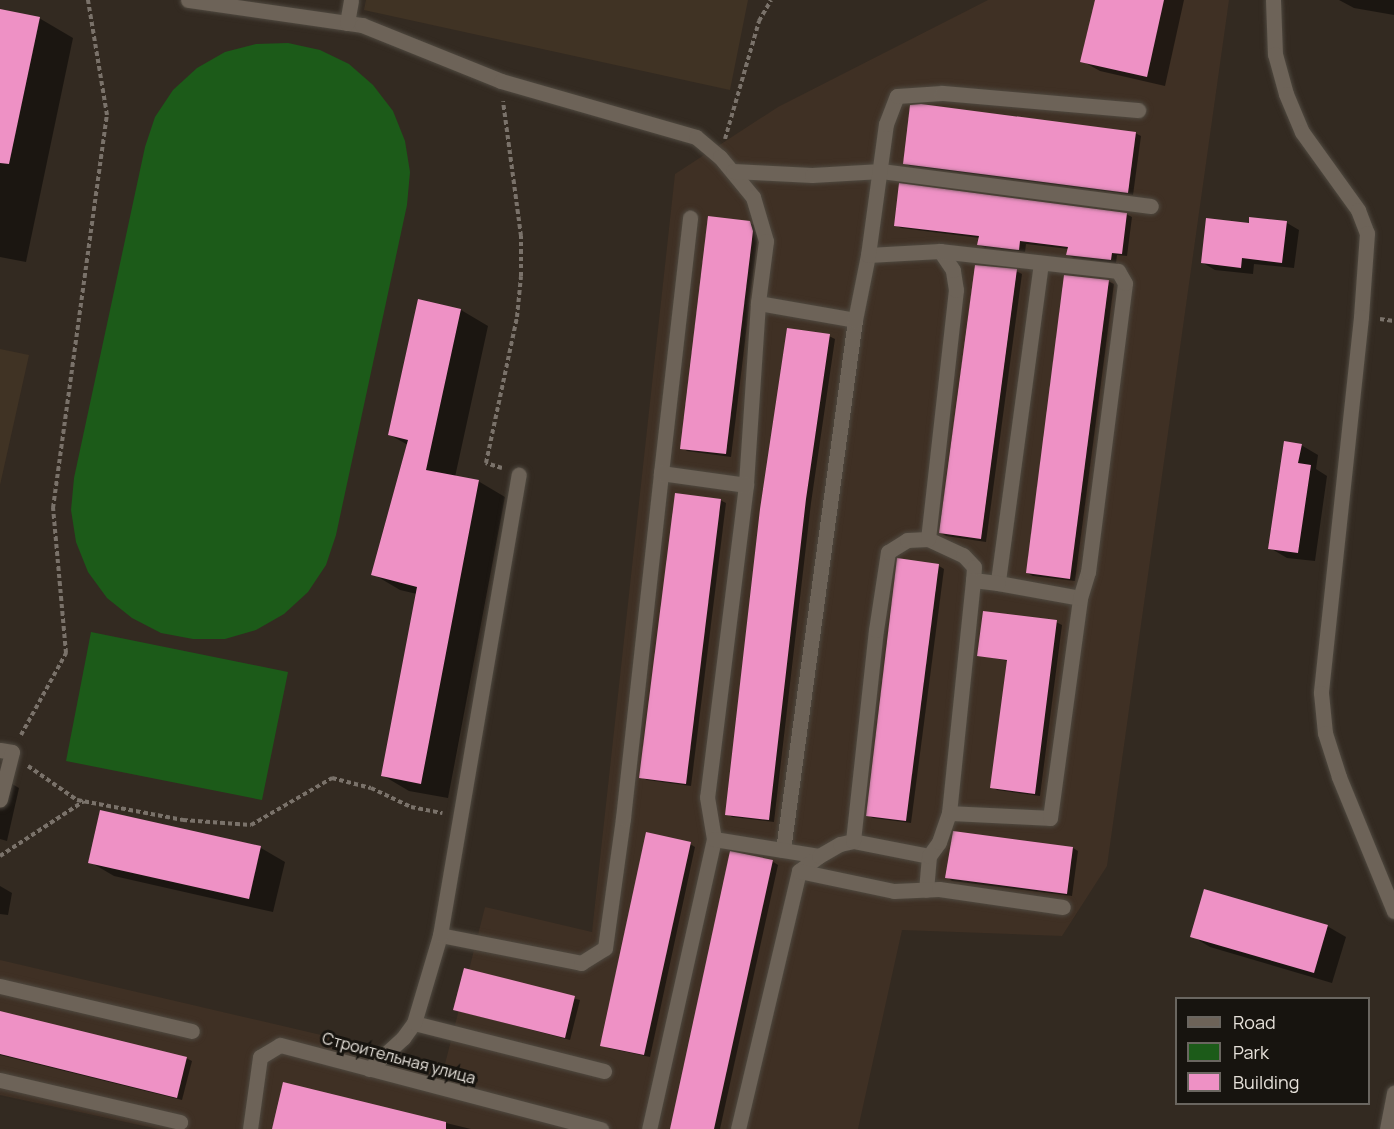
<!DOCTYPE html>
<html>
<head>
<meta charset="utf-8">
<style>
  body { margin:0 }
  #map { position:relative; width:1394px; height:1129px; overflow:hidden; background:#332a21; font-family:Manrope,sans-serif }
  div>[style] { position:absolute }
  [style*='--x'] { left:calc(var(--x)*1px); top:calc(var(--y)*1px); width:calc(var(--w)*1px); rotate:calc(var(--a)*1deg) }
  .industrial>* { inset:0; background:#3f3024 }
  .built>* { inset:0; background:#403324 }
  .green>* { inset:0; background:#1c5b19 }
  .shadow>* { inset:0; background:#0007 }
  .building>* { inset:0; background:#ee91c5 }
  .path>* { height:4px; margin-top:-2px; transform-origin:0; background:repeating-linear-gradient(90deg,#7a726a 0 4.5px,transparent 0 7.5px) }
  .roads { filter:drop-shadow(0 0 2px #4f4940) drop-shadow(0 0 2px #4f4940) }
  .minor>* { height:15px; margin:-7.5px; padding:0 7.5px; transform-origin:7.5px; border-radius:7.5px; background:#6d6358 }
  span { translate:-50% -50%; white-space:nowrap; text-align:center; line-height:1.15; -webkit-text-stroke:6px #17140f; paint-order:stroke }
  .street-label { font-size:16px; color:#e6e1da }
  .legend { position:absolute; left:1175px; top:997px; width:195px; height:108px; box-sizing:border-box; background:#17140f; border:2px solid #6a6660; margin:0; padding:8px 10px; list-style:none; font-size:18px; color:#e6e1da }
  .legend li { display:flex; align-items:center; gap:12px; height:30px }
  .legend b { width:30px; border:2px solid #6a6660 }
</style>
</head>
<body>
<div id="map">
  <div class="industrial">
    <i style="clip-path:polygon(988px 0,1229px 0,1107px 866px,1062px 936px,902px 930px,858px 1129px,158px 1129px,0 1095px,0 960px,445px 1064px,485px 907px,592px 932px,675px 174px,778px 107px)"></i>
  </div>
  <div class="built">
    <i style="clip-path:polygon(366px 0,748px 0,730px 90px,364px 10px)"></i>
    <i style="clip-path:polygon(0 349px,29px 355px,0 485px)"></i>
  </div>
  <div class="green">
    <i style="clip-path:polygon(288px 43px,320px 50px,349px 64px,373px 85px,393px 111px,405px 141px,410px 172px,407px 205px,336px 535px,326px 565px,308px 592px,284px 614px,256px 630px,225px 639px,193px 639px,161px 633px,132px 618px,107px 598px,88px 572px,76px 542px,71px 510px,74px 478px,145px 147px,155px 117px,173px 90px,197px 68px,225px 52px,256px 44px)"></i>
    <i style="clip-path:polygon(91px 632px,288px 672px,262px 800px,66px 761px)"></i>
  </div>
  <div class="shadow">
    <i style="clip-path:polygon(1096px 0,1184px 0,1165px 86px,1100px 71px,1082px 61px)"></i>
    <i style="clip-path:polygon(1339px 0,1394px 0,1394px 15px,1354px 8px)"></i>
    <i style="clip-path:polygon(0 10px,39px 18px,73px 38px,26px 262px,0 257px)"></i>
    <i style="clip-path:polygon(1135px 133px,1141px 136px,1133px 195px,910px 166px,904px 163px)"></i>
    <i style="clip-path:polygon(1126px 214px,1132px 217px,1127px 256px,1117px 255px,1116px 263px,1074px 258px,1068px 255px,1069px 249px,1026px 244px,1025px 252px,985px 248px,979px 245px,980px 238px,901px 228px,895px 225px)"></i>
    <i style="clip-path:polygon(750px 223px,755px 226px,758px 234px,731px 457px,687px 451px,682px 448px)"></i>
    <i style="clip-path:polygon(1287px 223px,1299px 230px,1294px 268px,1254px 264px,1253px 274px,1215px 270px,1203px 263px,1250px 224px)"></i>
    <i style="clip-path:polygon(1016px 271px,1022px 274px,986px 542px,946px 536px,941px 533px)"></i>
    <i style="clip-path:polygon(1108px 281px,1114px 284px,1075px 581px,1033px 576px,1027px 573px)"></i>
    <i style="clip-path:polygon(461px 310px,488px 326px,455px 477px,478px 481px,505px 497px,448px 798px,409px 791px,382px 775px,417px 594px,400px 590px,373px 574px,408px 445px,390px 435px)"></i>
    <i style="clip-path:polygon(829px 336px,835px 339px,811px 503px,774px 822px,732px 817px,727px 814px)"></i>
    <i style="clip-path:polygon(1301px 445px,1318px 455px,1316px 469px,1327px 476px,1315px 561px,1287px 558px,1270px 548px)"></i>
    <i style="clip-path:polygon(720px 500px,726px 503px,691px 786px,647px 780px,641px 777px)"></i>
    <i style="clip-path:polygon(939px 566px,944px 569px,911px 823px,873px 818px,867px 815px)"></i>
    <i style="clip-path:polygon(1056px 622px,1062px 625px,1040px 796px,997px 790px,992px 787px,1008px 661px,979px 655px)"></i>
    <i style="clip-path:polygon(0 777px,19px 788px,7px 841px,0 839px)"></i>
    <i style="clip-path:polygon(101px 812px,261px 848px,285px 862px,273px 912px,114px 876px,90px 862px)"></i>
    <i style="clip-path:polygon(690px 844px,695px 847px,650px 1057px,607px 1048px,602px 1045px)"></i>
    <i style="clip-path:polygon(1073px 848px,1078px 851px,1072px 896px,952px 881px,947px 877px)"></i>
    <i style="clip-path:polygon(772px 861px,778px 865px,720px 1129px,671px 1129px)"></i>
    <i style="clip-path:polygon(0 886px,12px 893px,8px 915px,0 914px)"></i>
    <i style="clip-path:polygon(1327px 926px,1346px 937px,1332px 983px,1210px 947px,1192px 936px)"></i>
    <i style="clip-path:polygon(465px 970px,580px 1000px,570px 1040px,455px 1010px)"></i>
    <i style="clip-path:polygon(0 1013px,186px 1058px,192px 1061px,182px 1100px,0 1055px)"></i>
    <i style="clip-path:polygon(284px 1084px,471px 1129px,278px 1129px)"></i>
  </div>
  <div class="building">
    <i style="clip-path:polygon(1095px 0,1164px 0,1147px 77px,1080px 62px)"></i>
    <i style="clip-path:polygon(0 9px,40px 17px,9px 164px,0 163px)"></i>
    <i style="clip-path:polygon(921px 104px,1136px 132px,1128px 193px,903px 164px,910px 105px)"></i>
    <i style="clip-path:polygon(899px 183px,1127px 213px,1122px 254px,1112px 253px,1111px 260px,1066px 255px,1068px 247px,1020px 241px,1019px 250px,977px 245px,979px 236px,894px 226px)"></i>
    <i style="clip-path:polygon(708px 216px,750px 221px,753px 231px,726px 454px,680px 449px)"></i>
    <i style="clip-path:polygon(1249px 217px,1287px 221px,1282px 263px,1242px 258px,1241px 268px,1201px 263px,1206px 218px,1249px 223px)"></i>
    <i style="clip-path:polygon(975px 265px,1017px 269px,981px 539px,939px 533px)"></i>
    <i style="clip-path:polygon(1064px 275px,1109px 280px,1070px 579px,1026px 573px)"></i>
    <i style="clip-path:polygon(418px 299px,461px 309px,426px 470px,479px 480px,421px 784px,381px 776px,417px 587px,371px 575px,408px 440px,388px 435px)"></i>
    <i style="clip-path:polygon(787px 328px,830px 334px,806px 499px,769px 820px,725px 815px,760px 509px)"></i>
    <i style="clip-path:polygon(1284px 441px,1302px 444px,1298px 463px,1311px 465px,1298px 553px,1268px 549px)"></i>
    <i style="clip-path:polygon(675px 493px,721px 499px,686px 784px,639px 778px)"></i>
    <i style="clip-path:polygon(897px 558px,939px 564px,906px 821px,866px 816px)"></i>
    <i style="clip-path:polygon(983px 611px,1057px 620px,1035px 794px,990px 788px,1007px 660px,977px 656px)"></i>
    <i style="clip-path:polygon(100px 810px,261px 846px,249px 899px,88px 863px)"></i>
    <i style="clip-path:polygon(953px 831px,1073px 847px,1067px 894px,945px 878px)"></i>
    <i style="clip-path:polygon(646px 832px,691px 842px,644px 1055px,600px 1046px)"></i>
    <i style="clip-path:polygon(730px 851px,773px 860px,714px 1129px,670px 1129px)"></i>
    <i style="clip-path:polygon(1204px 889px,1328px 925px,1314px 973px,1190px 937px)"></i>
    <i style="clip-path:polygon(464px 968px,575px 996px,565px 1038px,453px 1010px)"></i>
    <i style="clip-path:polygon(0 1011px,187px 1057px,177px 1098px,0 1054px)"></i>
    <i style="clip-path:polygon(283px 1082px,446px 1122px,446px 1129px,272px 1129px)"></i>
  </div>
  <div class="path">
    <i style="--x:725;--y:139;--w:123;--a:-73.9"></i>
    <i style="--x:759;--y:21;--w:24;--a:-60"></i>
    <i style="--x:1380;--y:319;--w:14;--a:8"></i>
    <i style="--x:502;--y:468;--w:17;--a:-163"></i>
    <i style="--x:486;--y:463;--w:149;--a:-78"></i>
    <i style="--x:517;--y:317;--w:41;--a:-84.4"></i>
    <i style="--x:521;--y:276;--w:40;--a:-90"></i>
    <i style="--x:521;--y:236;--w:136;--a:-97.6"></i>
    <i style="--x:21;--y:735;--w:94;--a:-61.2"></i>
    <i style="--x:66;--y:653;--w:146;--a:-95.1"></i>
    <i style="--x:53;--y:508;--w:397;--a:-82.2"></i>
    <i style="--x:107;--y:115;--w:117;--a:-99.4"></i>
    <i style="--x:28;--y:766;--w:60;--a:34.8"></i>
    <i style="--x:77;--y:800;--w:108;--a:10.7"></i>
    <i style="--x:183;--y:820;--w:68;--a:4.2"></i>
    <i style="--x:251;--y:825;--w:94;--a:-30.1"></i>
    <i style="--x:332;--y:778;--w:40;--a:14.4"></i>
    <i style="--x:371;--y:788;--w:44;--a:25.4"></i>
    <i style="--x:411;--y:807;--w:32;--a:11"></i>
    <i style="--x:0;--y:856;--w:100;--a:-33.2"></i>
  </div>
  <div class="roads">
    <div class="minor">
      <i style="--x:188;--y:0;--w:176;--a:8.2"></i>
      <i style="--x:362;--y:25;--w:150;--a:21.9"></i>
      <i style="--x:501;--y:81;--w:203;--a:16"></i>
      <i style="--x:696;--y:137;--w:31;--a:40"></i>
      <i style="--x:720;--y:157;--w:52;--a:50.5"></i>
      <i style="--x:753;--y:197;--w:46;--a:73.5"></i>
      <i style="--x:766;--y:241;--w:63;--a:97.4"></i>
      <i style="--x:758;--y:303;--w:182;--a:93.8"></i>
      <i style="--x:746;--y:485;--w:314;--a:97.1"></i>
      <i style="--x:707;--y:797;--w:43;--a:80.5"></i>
      <i style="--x:714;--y:839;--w:297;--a:102.6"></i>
      <i style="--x:1273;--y:0;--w:54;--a:87.9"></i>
      <i style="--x:1275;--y:54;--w:41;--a:74.6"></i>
      <i style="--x:1286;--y:94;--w:41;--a:67.2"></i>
      <i style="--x:1302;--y:132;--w:96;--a:54.3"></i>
      <i style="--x:1358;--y:210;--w:25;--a:69"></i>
      <i style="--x:1367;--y:233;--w:84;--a:94.1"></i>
      <i style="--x:1361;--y:317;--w:378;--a:96.1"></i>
      <i style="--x:1321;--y:693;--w:40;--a:84.3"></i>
      <i style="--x:1325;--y:733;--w:46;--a:72.3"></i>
      <i style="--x:1339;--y:777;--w:145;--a:67.7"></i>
      <i style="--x:347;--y:23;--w:23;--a:-80"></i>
      <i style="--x:733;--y:171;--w:79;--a:2.9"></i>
      <i style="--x:812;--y:175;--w:69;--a:-3.3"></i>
      <i style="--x:881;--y:171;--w:272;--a:7.4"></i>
      <i style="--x:1041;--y:263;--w:323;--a:97.7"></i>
      <i style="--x:998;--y:583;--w:83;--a:10.4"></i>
      <i style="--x:758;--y:303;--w:98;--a:9.9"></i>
      <i style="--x:855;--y:320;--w:535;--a:97.74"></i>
      <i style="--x:855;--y:320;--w:66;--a:-78.7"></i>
      <i style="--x:661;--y:473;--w:257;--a:-83.5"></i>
      <i style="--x:928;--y:539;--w:38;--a:25"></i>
      <i style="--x:963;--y:555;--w:16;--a:47"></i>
      <i style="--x:974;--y:567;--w:13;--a:94"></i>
      <i style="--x:973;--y:580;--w:25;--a:7"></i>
      <i style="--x:0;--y:750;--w:12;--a:9"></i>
      <i style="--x:12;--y:752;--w:49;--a:104.3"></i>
      <i style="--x:949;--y:813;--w:234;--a:-84.1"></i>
      <i style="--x:714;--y:839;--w:106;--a:9.2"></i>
      <i style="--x:819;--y:856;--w:25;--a:143"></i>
      <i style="--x:799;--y:871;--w:265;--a:103.3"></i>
      <i style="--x:853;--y:841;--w:77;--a:11.2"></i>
      <i style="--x:929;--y:856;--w:34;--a:95"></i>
      <i style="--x:819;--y:856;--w:24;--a:-30"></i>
      <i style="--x:840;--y:844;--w:13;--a:-13"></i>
      <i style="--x:853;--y:841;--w:212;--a:-83.8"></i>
      <i style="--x:876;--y:630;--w:79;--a:-81.3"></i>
      <i style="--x:888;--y:552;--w:22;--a:-32"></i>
      <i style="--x:907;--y:540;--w:21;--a:-3"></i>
      <i style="--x:928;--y:539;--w:251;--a:-83.6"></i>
      <i style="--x:956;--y:290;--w:20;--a:-99"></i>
      <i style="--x:953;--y:270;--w:23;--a:-124"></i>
      <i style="--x:940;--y:251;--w:72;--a:176.8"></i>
      <i style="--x:868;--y:255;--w:132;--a:-82.2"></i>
      <i style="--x:886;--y:124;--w:30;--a:-69"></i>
      <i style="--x:897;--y:96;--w:45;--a:-3.8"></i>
      <i style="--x:942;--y:93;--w:197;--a:5"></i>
      <i style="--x:929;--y:856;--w:17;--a:-54"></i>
      <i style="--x:939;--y:842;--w:31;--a:-71"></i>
      <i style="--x:949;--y:813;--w:101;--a:2.8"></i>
      <i style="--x:1050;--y:818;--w:222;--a:-82.2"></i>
      <i style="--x:1080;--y:598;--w:27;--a:-73"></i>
      <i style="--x:1088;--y:572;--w:291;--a:-82.7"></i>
      <i style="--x:1125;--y:283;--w:14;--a:-120"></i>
      <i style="--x:1118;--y:271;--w:179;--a:-173.6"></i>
      <i style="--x:799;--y:871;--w:97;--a:11.9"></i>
      <i style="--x:894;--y:891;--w:45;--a:-2.5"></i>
      <i style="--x:939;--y:889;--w:125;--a:8.3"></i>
      <i style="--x:440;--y:935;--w:144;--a:11.2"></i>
      <i style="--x:581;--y:963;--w:28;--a:-32"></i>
      <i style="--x:605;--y:948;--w:131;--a:-82.1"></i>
      <i style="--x:623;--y:818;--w:347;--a:-83.7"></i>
      <i style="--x:661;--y:473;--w:86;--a:8"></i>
      <i style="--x:0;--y:986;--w:197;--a:13.2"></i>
      <i style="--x:414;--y:1023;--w:196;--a:14.2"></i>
      <i style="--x:369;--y:1069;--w:46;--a:-42.4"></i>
      <i style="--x:403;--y:1038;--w:19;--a:-54"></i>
      <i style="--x:414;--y:1023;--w:92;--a:-73.5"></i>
      <i style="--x:440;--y:935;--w:467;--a:-80.3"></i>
      <i style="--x:0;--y:1080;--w:185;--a:13.1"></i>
      <i style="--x:250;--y:1129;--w:73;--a:-82.1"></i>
      <i style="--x:260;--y:1057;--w:23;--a:-31"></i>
      <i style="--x:280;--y:1045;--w:332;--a:14.7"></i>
      <i style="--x:1387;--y:1129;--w:37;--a:-79"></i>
    </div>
  </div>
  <div class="street-label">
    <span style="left:399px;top:1058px;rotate:15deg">Строительная улица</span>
  </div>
  <ul class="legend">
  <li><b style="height:8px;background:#6d6358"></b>Road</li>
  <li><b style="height:16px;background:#1c5b19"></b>Park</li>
  <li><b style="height:16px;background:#ee91c5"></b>Building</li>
  </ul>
</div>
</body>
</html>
